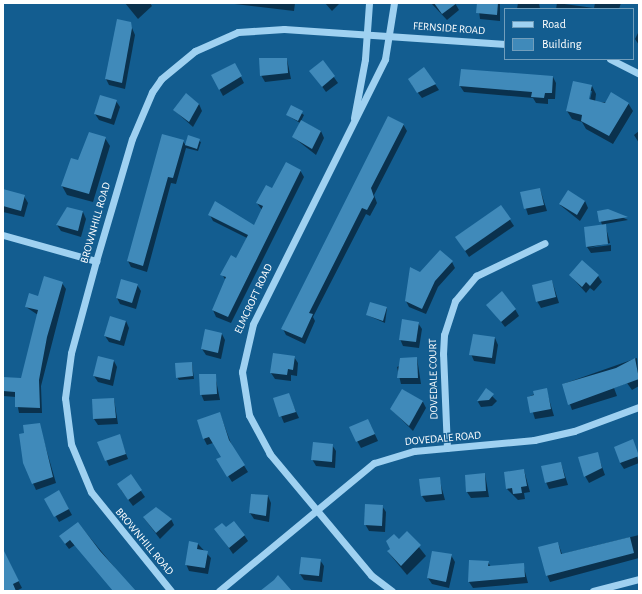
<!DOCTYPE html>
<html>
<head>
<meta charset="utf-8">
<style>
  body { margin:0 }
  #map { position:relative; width:642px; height:594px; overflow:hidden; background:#135d90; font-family:"Alegreya Sans",sans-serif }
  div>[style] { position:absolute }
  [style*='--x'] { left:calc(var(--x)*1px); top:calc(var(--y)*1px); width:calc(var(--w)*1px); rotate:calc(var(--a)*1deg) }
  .shadow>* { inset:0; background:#0007 }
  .building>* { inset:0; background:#408aba }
  .minor>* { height:7px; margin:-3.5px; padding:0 3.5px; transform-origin:3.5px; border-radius:3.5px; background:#9fd1f1 }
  span { translate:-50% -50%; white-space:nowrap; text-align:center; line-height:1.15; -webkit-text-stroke:3px #135d90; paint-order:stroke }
  .street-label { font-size:11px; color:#fff }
  .frame { position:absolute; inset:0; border:4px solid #fff; pointer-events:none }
  .legend { position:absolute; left:504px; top:8px; width:130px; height:52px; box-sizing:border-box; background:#135d90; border:1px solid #719ebc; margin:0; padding:5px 7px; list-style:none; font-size:12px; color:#fff }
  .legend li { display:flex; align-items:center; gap:8px; height:20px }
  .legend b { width:20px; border:1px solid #719ebc }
</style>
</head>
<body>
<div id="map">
  <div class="shadow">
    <i style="clip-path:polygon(125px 3px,150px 3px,152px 6px,138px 19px)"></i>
    <i style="clip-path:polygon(226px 3px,295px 3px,294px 11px)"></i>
    <i style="clip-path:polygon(325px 3px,340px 3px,332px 11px)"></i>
    <i style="clip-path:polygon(431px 3px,455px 3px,459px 10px,447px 20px)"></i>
    <i style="clip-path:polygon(478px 3px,500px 3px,500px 21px,480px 19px)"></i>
    <i style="clip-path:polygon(518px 3px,539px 3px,540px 9px,517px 9px)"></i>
    <i style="clip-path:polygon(557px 3px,594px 8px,595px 3px,621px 3px,619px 9px,556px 9px)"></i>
    <i style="clip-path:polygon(130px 23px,135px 35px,125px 89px,109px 85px,106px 79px)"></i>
    <i style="clip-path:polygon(639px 31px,639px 45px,635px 39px)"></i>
    <i style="clip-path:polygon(287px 59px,291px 79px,265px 82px,261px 75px)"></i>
    <i style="clip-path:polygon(323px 62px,338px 83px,326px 92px,311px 71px)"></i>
    <i style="clip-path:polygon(235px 65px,244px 83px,223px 96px,212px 75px)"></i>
    <i style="clip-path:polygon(553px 77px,556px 83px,555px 99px,548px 99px,548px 104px,536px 103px,533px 98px,464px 92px,460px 86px)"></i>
    <i style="clip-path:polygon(435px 84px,439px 90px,422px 98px,412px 85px)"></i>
    <i style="clip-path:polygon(evenodd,592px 86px,596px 94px,595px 102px,628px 103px,633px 111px,613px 144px,586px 129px,582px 122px,572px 119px,567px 111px,592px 86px,590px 91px,592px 91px,589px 104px,587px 104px,590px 91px)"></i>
    <i style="clip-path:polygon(116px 101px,120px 107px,114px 125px,99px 120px,95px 114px)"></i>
    <i style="clip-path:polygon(199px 104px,202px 111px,193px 127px,174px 110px)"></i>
    <i style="clip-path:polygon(292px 106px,304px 115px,301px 121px,321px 131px,324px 138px,316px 155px,293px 137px,300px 123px,287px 115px)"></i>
    <i style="clip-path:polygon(403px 124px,407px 131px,374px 195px,377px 203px,370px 216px,366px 214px,313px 317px,315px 321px,305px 344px,286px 335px,283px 329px)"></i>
    <i style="clip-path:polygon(639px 131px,639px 143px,634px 135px)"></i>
    <i style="clip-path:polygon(189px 136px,201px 142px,198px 151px,186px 148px,176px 184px,171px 183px,147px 272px,131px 267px,128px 261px,183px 141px,186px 146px)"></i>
    <i style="clip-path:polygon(105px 138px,110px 146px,93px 202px,67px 195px,62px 186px,79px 161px)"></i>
    <i style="clip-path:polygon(300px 170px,304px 177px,231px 323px,216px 317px,213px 310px,226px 281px,222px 274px,236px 259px,247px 238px,213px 221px,210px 215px,254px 227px,262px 210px,257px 203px)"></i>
    <i style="clip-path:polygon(540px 189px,547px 211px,528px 215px,521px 193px)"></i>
    <i style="clip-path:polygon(3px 191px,24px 196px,28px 203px,24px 217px,3px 212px)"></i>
    <i style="clip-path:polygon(585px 201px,588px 208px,580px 221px,560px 205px)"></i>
    <i style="clip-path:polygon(501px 206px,514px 226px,469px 257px,456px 237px)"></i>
    <i style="clip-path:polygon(607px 210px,628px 220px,605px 224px,610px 243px,588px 248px,611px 245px,611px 251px,591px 253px,587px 247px,602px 225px,598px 211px)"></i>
    <i style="clip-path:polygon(83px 212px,86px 219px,81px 237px,61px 231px,57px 225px)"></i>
    <i style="clip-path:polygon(452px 262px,455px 268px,438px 287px,426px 314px,409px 307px,406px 301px,420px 273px)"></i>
    <i style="clip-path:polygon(570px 275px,598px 276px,602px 282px,594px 291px,590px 288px,586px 293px)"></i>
    <i style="clip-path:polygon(552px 281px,559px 303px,541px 308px,537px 301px)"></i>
    <i style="clip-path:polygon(62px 283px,66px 289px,41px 386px,42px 413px,19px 413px,16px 397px,3px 396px,3px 378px,22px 380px,38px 315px,26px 307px)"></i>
    <i style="clip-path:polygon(137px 285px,141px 291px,136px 309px,120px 304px,117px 298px)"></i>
    <i style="clip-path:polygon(488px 305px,515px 309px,519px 316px,505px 327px)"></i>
    <i style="clip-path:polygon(387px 308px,385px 323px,367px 315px)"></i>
    <i style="clip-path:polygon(126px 321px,129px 328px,124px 346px,109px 342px,105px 336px)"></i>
    <i style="clip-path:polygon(418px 323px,422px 329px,419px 348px,403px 346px,400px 339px)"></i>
    <i style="clip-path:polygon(222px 334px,225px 340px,221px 359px,206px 355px,202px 349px)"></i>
    <i style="clip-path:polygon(474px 335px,495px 338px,498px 345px,495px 364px,474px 361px,471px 354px)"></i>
    <i style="clip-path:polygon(294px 357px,298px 363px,297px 376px,291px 375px,291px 381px,275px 379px,271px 373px)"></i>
    <i style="clip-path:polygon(417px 358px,421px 384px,401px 384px,397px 367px)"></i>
    <i style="clip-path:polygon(637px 358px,639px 386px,632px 390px,627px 383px,614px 388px,617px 396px,572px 410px,563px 384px)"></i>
    <i style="clip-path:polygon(114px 361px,117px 367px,113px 386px,98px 382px,94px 376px)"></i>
    <i style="clip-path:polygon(192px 363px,194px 379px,179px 380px,177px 377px)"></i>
    <i style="clip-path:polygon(215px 375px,220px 400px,204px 401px,201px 394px)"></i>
    <i style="clip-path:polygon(546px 389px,554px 416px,535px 419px,528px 397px)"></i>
    <i style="clip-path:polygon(403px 390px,423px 402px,426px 408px,413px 431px,391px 409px)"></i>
    <i style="clip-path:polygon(486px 390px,497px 401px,492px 406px,481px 407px,478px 402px)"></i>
    <i style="clip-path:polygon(288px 394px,299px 418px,284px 423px,274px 399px)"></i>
    <i style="clip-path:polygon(114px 399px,118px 424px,98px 425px,94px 419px)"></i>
    <i style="clip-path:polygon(220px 414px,232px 446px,248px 472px,232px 482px,218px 460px,222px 457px,213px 443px,207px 445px,204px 439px)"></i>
    <i style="clip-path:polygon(39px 424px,56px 483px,36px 490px,24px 463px)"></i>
    <i style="clip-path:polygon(371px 426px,378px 441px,361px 448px,350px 428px)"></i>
    <i style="clip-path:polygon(119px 435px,128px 459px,109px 466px,99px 443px)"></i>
    <i style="clip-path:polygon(632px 441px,639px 463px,624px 469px,620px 463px)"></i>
    <i style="clip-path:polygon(332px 445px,336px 451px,335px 468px,316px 466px,312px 459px)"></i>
    <i style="clip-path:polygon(597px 453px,605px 475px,589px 483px,585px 476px)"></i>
    <i style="clip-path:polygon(561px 463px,568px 485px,549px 489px,546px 482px)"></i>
    <i style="clip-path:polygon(524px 470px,530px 492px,524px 493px,525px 499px,518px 500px,507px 489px)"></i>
    <i style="clip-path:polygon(485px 474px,489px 497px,471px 498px,467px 492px)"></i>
    <i style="clip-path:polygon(130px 475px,145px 497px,133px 506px,121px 490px)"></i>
    <i style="clip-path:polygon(439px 478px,445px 500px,426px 502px,422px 496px)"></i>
    <i style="clip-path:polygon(59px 492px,72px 515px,59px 522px,46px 499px)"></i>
    <i style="clip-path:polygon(268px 496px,271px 503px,269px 522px,254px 519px,250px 513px)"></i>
    <i style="clip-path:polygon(382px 506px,386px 512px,385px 532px,369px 531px,365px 524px)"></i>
    <i style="clip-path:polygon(144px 518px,171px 519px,174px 525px,160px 539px)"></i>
    <i style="clip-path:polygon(78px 523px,115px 568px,75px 545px,69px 549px,60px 537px)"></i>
    <i style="clip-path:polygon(216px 529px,226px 529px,244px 535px,248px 541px,233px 554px)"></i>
    <i style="clip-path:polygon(407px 532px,426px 556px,407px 575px,388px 552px)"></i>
    <i style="clip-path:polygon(639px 535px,639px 558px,550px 582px,547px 575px,558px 543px,562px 554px)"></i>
    <i style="clip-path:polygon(198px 544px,211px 558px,208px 574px,189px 571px,186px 564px)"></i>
    <i style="clip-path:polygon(3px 551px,22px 588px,16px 591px,3px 591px)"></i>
    <i style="clip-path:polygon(451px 555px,455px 562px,449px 588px,432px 584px,428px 578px)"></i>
    <i style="clip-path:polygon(320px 560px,324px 566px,322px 582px,304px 580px,300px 574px)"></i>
    <i style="clip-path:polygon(470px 561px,488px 562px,491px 567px,523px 564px,528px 583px,473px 588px,469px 582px)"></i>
  </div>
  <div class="building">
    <i style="clip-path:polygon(434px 3px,457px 3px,442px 14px)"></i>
    <i style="clip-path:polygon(477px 3px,498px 3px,497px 15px,476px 13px)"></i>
    <i style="clip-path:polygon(117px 19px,131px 22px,132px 28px,122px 83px,105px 79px)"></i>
    <i style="clip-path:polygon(259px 58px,287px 58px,288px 73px,260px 76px)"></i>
    <i style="clip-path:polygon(323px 60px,335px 76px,322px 87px,309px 71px)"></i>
    <i style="clip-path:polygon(235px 63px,242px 76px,219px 90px,211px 75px)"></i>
    <i style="clip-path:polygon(424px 67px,436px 84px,417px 93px,408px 79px)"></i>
    <i style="clip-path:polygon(461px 69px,553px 76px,552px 93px,545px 93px,544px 98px,531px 97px,532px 92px,459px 86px)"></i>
    <i style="clip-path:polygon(573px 81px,592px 85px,589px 99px,605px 103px,611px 92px,629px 103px,609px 136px,581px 121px,582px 115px,566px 111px)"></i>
    <i style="clip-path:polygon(186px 93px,199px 104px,189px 122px,173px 110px)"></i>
    <i style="clip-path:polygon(100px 95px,117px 100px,111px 119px,94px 114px)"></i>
    <i style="clip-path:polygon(291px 105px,303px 111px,298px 121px,286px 115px)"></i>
    <i style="clip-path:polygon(388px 116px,404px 124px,371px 188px,374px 197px,367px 210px,362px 208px,309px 313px,313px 314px,302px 338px,281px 329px)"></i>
    <i style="clip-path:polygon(301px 120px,321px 131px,312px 149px,292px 137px)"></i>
    <i style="clip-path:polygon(89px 132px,106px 137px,89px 194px,61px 186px,71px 158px,78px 160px)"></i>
    <i style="clip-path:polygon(162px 134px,184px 140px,173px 178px,168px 177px,143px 266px,127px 261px)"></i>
    <i style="clip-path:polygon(188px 135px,200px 139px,197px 149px,185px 145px)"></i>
    <i style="clip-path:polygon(286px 162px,301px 170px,228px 317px,212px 310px,226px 277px,220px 275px,231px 255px,236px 258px,248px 235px,208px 215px,215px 201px,254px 225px,263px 206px,256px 203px,266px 185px,272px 188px)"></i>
    <i style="clip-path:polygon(540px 188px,544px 205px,524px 209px,520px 192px)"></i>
    <i style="clip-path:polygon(3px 189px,25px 195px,21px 211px,3px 206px)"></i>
    <i style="clip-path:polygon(568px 190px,585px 201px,577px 215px,559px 204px)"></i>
    <i style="clip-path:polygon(501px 205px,511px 219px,465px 251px,455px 237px)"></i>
    <i style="clip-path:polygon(67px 207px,83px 211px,78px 231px,56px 225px)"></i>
    <i style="clip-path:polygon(608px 209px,628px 217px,599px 222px,597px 211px)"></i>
    <i style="clip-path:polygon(606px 224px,608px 244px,586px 247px,584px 227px)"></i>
    <i style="clip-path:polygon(440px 250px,453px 261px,435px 281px,422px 309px,405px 301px,410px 267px,420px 272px)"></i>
    <i style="clip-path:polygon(582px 260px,599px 275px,590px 286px,586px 282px,582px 287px,569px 275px)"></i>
    <i style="clip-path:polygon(44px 276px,63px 282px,47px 337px,39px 380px,40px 408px,15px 407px,15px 392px,3px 391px,3px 377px,21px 378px,38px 310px,25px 307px,29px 293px,38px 296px)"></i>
    <i style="clip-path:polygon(121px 279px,138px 284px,132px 303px,116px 298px)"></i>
    <i style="clip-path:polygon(552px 280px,556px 297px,536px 302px,532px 285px)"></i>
    <i style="clip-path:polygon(502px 291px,516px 309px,501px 322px,486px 305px)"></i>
    <i style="clip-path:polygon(370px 302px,387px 307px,383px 321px,366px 315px)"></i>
    <i style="clip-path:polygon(110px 316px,126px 321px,120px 341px,104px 336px)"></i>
    <i style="clip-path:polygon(402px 319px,419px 322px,416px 342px,399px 340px)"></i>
    <i style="clip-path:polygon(205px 329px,222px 333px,218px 353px,201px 349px)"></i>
    <i style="clip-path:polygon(473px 334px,495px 337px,492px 358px,469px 355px)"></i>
    <i style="clip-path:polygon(273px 353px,295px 356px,293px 370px,288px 369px,287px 375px,270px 373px)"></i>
    <i style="clip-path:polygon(98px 356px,114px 360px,110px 380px,93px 376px)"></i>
    <i style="clip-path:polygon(417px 357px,418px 378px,397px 378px,400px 358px)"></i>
    <i style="clip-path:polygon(635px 358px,639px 379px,568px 405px,562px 384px,616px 368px)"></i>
    <i style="clip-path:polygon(192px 362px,193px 376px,176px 378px,175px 363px)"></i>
    <i style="clip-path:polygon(199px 374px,216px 374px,217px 394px,200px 395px)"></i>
    <i style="clip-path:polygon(486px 388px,494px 394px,489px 400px,477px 401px)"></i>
    <i style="clip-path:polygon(547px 388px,551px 409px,530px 413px,527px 397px,534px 395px,533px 391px)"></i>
    <i style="clip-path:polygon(402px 389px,423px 401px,409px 426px,390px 409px)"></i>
    <i style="clip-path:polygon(289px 393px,296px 412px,279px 417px,273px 398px)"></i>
    <i style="clip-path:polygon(114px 398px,116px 418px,93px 419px,92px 399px)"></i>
    <i style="clip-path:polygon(220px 412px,229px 440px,245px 465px,227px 477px,216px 459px,221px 457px,209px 437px,203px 439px,197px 420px)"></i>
    <i style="clip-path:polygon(368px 419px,375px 434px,356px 442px,349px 427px)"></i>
    <i style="clip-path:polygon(40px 423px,53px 477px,32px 484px,23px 463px,19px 434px,24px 433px,23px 425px)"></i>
    <i style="clip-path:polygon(120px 434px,126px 454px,105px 461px,97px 442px)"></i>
    <i style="clip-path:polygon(633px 439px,639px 456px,620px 463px,614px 447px)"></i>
    <i style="clip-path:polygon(313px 442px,333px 444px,332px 462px,311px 460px)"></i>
    <i style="clip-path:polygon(598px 452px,602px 468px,584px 477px,578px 457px)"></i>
    <i style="clip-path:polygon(561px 462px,565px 478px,545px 483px,541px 466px)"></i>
    <i style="clip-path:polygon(524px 469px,527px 486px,521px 487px,522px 493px,513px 494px,512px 488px,506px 489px,504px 472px)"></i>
    <i style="clip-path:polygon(485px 473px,486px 491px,466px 492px,465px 475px)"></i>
    <i style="clip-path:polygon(131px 474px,142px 490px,128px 500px,117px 484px)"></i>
    <i style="clip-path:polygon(440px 477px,442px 494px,421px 496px,419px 479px)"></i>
    <i style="clip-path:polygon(59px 490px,69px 509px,54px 517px,44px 499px)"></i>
    <i style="clip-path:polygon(251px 494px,268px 495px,266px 516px,249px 513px)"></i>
    <i style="clip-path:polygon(365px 504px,383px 505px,382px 526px,364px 525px)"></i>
    <i style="clip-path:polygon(156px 507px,172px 519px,156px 533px,143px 517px)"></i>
    <i style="clip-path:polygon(234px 521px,245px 535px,229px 548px,214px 529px,222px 523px,226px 527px)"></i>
    <i style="clip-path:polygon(78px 522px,100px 551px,136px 591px,113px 591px,70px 540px,65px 544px,59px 536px)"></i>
    <i style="clip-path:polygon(407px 531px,421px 545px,401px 566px,387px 551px,390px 549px,386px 541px,394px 534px,399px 539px)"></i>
    <i style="clip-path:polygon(630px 537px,634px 553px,546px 576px,538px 547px,558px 542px,561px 554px)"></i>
    <i style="clip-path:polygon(189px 541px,198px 543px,197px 549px,208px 551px,205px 568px,185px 565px)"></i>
    <i style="clip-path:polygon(3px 549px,19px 581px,13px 584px,16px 591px,3px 591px)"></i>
    <i style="clip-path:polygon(432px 551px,452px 554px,446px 582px,427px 578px)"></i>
    <i style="clip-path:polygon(301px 557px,321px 559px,319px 576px,299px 574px)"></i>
    <i style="clip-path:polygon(469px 560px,489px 561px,488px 566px,524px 563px,525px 577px,468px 582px)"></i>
    <i style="clip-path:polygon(278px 575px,292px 591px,260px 591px,274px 580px)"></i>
  </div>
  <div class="minor">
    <i style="--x:610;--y:59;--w:33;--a:27"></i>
    <i style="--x:354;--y:118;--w:60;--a:-79.4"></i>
    <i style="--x:365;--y:59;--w:56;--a:-85.9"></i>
    <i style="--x:3;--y:235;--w:97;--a:15.6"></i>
    <i style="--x:447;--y:448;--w:94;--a:-92.4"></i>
    <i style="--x:443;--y:354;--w:19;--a:-87"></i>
    <i style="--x:444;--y:335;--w:36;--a:-72"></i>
    <i style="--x:455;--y:301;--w:33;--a:-50"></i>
    <i style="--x:476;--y:276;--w:76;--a:-25.6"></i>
    <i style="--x:171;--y:591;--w:127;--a:-128.9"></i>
    <i style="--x:91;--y:492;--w:52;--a:-112.6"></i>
    <i style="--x:71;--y:444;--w:46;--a:-97.4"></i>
    <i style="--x:65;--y:398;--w:45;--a:-82.4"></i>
    <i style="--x:71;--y:353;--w:95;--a:-74.8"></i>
    <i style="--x:96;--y:261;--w:127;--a:-73.6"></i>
    <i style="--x:132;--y:139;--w:51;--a:-66.9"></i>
    <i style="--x:152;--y:92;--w:16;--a:-55"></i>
    <i style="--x:161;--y:79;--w:44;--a:-39.5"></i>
    <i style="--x:195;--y:51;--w:47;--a:-23.8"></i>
    <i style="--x:238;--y:32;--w:46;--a:-3.7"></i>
    <i style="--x:284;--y:29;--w:222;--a:3.9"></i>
    <i style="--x:219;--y:591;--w:201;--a:-39.6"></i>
    <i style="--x:374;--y:463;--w:42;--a:-16.7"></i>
    <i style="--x:414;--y:451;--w:121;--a:-5.2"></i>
    <i style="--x:534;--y:440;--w:41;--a:-12.7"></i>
    <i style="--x:574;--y:431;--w:69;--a:-20.3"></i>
    <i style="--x:392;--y:591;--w:26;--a:-143"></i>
    <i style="--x:371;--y:575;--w:158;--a:-129.9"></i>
    <i style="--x:270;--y:454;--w:44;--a:-118.3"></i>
    <i style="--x:249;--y:415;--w:44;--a:-99.2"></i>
    <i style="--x:242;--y:372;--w:49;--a:-77.1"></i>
    <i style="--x:253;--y:324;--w:296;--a:-63.5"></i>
    <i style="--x:385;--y:59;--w:57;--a:-80.9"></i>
    <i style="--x:593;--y:591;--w:48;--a:-14.6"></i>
  </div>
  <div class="street-label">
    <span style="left:449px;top:29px;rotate:4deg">FERNSIDE ROAD</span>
    <span style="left:96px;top:223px;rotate:-74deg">BROWNHILL ROAD</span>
    <span style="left:254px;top:299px;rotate:-65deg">ELMCROFT ROAD</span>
    <span style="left:434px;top:379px;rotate:-91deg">DOVEDALE COURT</span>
    <span style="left:443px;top:439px;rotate:-5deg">DOVEDALE ROAD</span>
    <span style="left:144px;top:542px;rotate:50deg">BROWNHILL ROAD</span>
  </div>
  <div class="frame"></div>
  <ul class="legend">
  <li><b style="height:5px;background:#9fd1f1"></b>Road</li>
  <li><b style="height:11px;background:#408aba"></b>Building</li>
  </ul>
</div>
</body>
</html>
